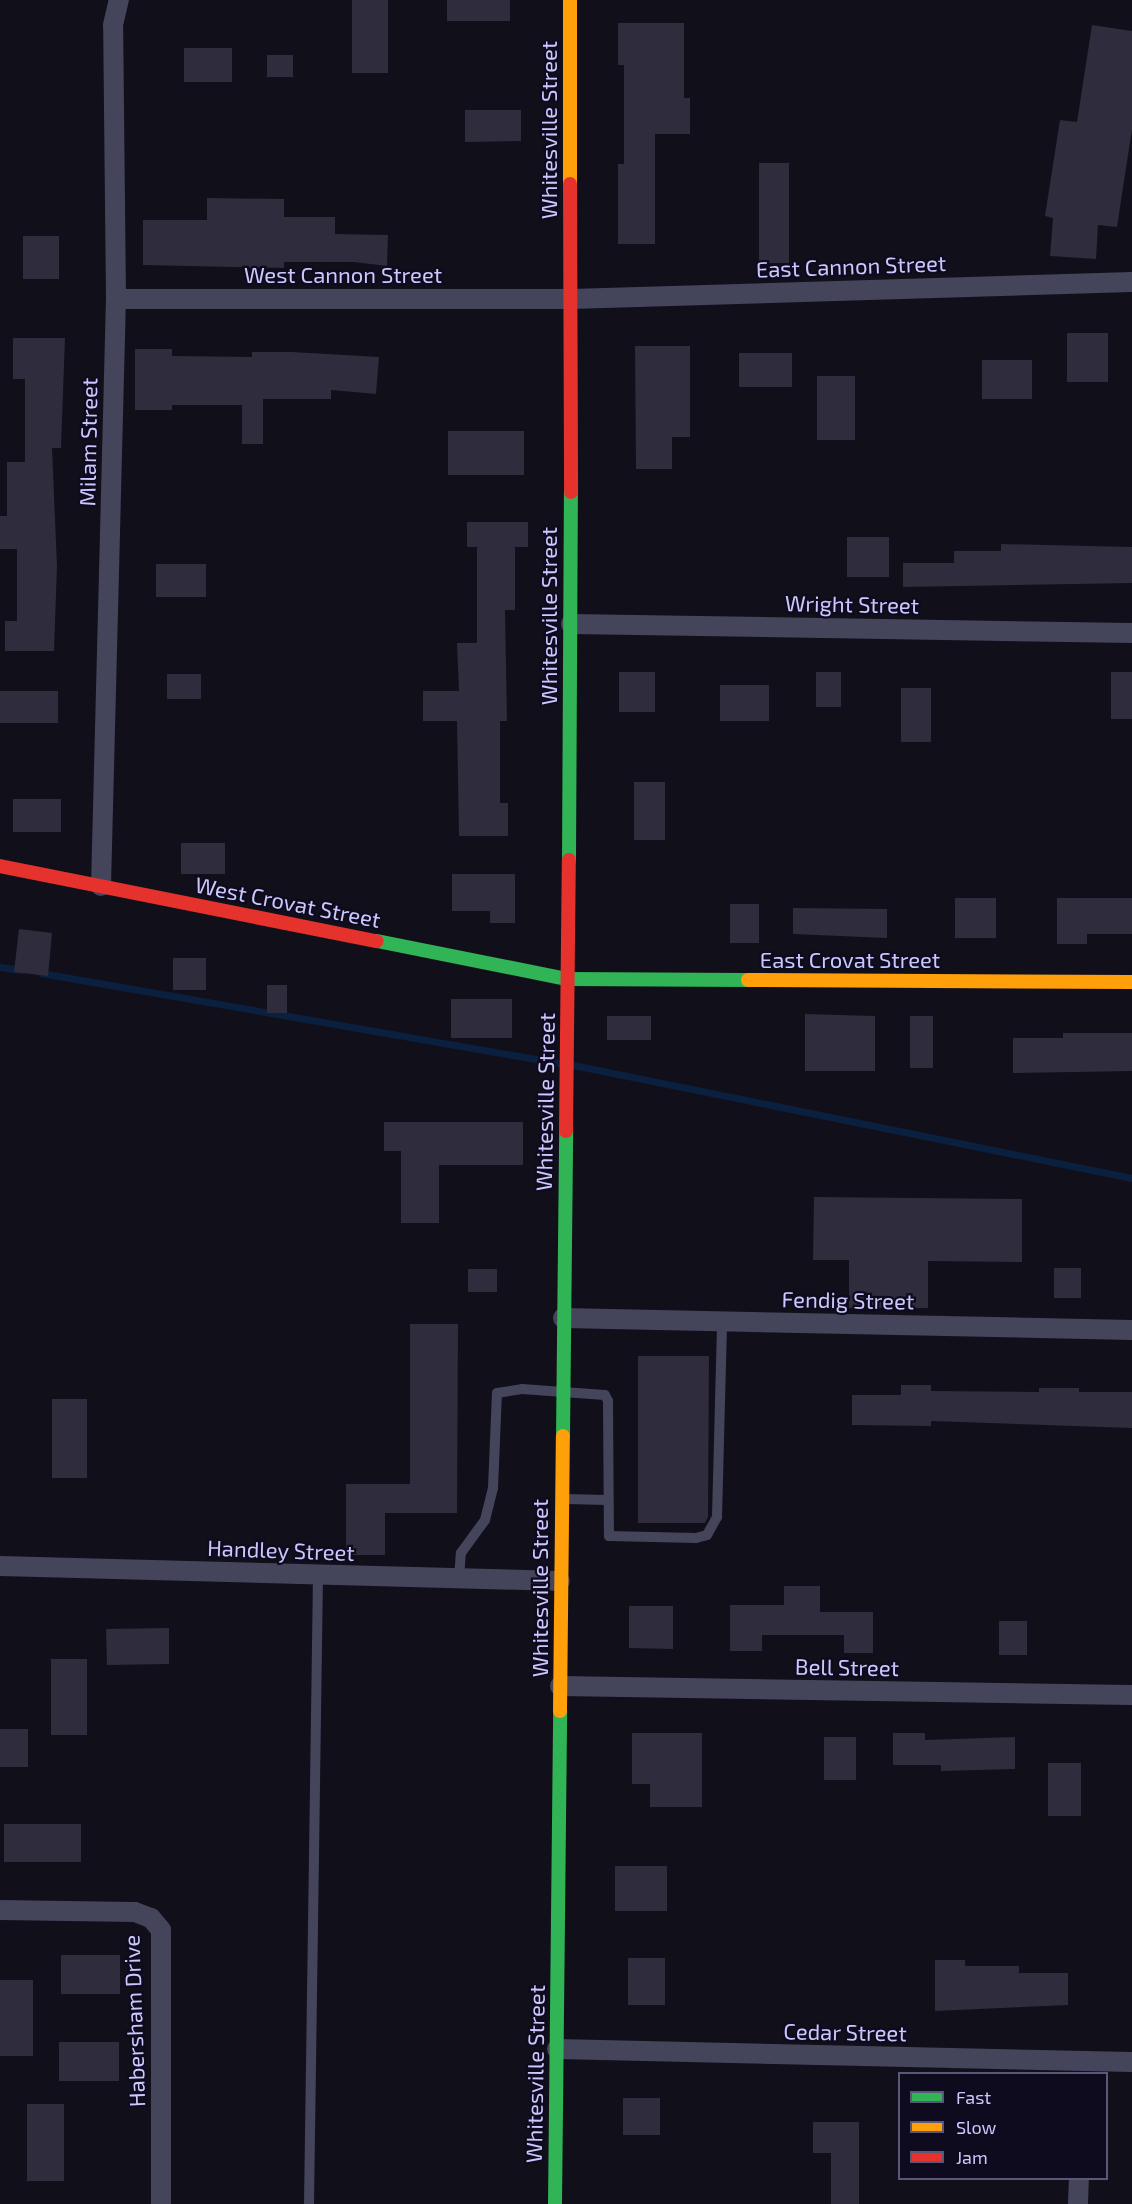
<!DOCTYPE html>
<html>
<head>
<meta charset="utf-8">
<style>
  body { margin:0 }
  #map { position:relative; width:1132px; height:2204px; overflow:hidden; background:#110f1a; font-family:"Exo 2",sans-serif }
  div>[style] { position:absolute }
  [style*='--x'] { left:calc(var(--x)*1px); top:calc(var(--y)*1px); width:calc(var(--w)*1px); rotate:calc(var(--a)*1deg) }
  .stream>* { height:7px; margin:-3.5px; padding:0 3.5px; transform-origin:3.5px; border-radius:3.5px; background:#0b203e }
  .building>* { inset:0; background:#2e2c3d }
  .lane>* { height:10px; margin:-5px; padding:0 5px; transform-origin:5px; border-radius:5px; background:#44445b }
  .street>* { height:20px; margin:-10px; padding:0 10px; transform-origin:10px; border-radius:10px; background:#44445b }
  .fast>* { height:14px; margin:-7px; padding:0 7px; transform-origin:7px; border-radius:7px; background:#30b455 }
  .slow>* { height:14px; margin:-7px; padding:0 7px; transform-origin:7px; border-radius:7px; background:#ff9f0a }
  .jam>* { height:14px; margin:-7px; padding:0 7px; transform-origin:7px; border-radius:7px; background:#e5322d }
  span { translate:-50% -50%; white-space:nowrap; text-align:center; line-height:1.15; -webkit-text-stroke:4.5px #0e0b1e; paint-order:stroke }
  .street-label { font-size:22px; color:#ccc8ff }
  .legend { position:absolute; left:898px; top:2072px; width:210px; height:108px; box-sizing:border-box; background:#0e0b1e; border:2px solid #5a5778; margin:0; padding:8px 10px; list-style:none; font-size:18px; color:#ccc8ff }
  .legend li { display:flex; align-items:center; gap:12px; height:30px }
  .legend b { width:30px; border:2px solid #5a5778 }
</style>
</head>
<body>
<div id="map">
  <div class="stream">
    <i style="--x:0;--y:967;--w:21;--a:8"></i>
    <i style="--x:41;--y:973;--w:526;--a:9.86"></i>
    <i style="--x:573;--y:1065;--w:570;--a:11.43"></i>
  </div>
  <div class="building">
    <i style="clip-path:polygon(352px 0,388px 0,388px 73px,352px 73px)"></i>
    <i style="clip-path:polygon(447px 0,510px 0,510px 21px,447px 21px)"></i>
    <i style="clip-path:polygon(618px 23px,684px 23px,684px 98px,690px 98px,690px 134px,655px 134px,655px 244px,618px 244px,618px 164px,624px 164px,624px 65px,618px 65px)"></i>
    <i style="clip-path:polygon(1092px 25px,1132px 31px,1132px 129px,1117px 227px,1098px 225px,1096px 259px,1050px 256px,1053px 218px,1045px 216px,1060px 120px,1077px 122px)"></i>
    <i style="clip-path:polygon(184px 48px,232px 48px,232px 82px,184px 82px)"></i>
    <i style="clip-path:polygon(267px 55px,293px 55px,293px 77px,267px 77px)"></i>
    <i style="clip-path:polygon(465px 110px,521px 110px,521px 141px,465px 142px)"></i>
    <i style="clip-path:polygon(759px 163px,789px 163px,789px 263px,759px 263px)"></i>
    <i style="clip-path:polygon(207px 198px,284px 199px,284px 217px,335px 217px,335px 234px,388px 235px,387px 266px,354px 262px,284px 262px,284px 268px,143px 265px,143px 220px,207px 220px)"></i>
    <i style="clip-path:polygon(23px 236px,59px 236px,59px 279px,23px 279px)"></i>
    <i style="clip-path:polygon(1067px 333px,1108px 333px,1108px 382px,1067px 382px)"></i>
    <i style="clip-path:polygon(13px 338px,65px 338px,61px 448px,52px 448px,57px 566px,54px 651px,5px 651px,5px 621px,17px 621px,17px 549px,0 549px,0 516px,7px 516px,7px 462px,25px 462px,25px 379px,13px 379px)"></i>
    <i style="clip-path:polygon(635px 346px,690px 346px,690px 437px,672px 437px,672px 469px,636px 469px)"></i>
    <i style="clip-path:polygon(135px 349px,172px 349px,172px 356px,252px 357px,252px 352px,292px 352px,379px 357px,376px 394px,331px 390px,331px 399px,263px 399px,263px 444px,242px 444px,242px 405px,172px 405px,172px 410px,135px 410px)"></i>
    <i style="clip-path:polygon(739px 353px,792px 353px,792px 387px,739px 387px)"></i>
    <i style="clip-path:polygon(982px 360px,1032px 360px,1032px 399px,982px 399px)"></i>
    <i style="clip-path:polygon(817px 376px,855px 376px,855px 440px,817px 440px)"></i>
    <i style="clip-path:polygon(448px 431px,524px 431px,524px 475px,448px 475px)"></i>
    <i style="clip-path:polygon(467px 522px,528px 522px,528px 547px,515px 547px,515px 610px,505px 610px,507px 721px,500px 721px,500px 803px,508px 803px,508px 836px,459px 836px,457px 721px,423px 721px,423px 691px,459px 691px,457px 643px,477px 643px,477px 547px,467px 547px)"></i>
    <i style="clip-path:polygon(847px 537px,889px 537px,889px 577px,847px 577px)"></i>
    <i style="clip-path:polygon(1001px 544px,1132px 547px,1132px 583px,903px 587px,903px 563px,954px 563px,954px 551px,1001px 551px)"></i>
    <i style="clip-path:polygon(156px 564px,206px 564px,206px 597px,156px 597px)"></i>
    <i style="clip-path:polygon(619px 672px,655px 672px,655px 712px,619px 712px)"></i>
    <i style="clip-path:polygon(816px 672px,841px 672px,841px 707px,816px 707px)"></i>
    <i style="clip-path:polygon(1111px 672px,1132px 672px,1132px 719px,1111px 719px)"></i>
    <i style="clip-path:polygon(167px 674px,201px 674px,201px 699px,167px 699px)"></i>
    <i style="clip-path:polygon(720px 685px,769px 685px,769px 721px,720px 721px)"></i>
    <i style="clip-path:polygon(901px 688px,931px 688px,931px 742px,901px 742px)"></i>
    <i style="clip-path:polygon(0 691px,58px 691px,58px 723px,0 723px)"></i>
    <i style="clip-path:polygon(634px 782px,665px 782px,665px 840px,634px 840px)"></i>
    <i style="clip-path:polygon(13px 799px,61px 799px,61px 832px,13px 832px)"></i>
    <i style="clip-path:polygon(181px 843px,225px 843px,225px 874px,181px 874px)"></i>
    <i style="clip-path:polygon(452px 874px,515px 874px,515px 923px,490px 923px,490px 911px,452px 911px)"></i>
    <i style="clip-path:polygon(955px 898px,996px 898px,996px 938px,955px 938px)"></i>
    <i style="clip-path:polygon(1057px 898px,1132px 898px,1132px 934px,1087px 934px,1087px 944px,1057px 944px)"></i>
    <i style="clip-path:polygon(730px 904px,759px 904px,759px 943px,730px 943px)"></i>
    <i style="clip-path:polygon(793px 908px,887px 909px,887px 938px,793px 934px)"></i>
    <i style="clip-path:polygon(19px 929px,52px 933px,48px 976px,14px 972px)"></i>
    <i style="clip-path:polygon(173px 958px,206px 958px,206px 990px,173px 990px)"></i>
    <i style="clip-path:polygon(267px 985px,287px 985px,287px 1013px,267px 1013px)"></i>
    <i style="clip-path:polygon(451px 999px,512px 999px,512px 1038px,451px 1038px)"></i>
    <i style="clip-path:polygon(805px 1014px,875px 1016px,875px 1071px,805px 1071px)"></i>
    <i style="clip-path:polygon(607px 1016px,651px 1016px,651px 1040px,607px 1040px)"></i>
    <i style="clip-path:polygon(910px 1016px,933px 1016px,933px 1068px,910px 1068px)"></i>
    <i style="clip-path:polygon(1063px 1033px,1132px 1033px,1132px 1071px,1013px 1073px,1013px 1038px,1063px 1038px)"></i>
    <i style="clip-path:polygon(384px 1122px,523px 1122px,523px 1165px,439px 1165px,439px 1223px,401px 1223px,401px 1151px,384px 1151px)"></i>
    <i style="clip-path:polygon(814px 1197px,1022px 1199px,1022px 1262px,928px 1261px,928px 1308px,849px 1308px,849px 1260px,813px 1260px)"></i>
    <i style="clip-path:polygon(1054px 1268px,1081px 1268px,1081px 1298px,1054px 1298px)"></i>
    <i style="clip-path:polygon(468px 1269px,497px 1269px,497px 1292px,468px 1292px)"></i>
    <i style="clip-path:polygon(410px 1324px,458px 1324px,457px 1513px,385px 1513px,385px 1555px,346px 1555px,346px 1484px,410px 1484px)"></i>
    <i style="clip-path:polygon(638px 1356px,709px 1356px,708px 1517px,705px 1523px,638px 1523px)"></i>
    <i style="clip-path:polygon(901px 1385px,931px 1385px,931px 1391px,1039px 1392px,1039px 1388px,1079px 1388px,1079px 1392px,1132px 1392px,1132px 1428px,931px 1421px,931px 1426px,852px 1425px,852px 1395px,901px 1395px)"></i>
    <i style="clip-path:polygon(52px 1399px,87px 1399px,87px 1478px,52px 1478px)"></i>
    <i style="clip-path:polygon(784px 1586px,820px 1586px,820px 1612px,873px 1612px,873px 1653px,844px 1653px,844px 1635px,762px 1635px,762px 1651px,730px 1651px,730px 1605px,784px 1605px)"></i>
    <i style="clip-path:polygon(629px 1606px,673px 1606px,673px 1649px,629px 1648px)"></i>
    <i style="clip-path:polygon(999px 1621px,1027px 1621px,1027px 1655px,999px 1655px)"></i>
    <i style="clip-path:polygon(169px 1628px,169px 1664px,107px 1665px,106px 1629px)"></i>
    <i style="clip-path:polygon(51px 1659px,87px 1659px,87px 1735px,51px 1735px)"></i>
    <i style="clip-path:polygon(0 1729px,28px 1729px,28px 1767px,0 1767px)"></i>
    <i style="clip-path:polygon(632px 1733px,702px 1733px,702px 1807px,650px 1807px,650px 1784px,632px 1784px)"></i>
    <i style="clip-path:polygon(893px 1733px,925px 1733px,925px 1740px,1015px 1737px,1015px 1769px,941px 1771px,941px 1765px,893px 1765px)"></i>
    <i style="clip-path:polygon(824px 1737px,856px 1737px,856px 1780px,824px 1780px)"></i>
    <i style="clip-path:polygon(1048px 1763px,1081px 1763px,1081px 1816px,1048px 1816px)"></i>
    <i style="clip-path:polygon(4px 1824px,81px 1824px,81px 1862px,4px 1862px)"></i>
    <i style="clip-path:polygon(615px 1866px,667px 1866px,667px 1911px,615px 1911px)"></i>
    <i style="clip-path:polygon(61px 1955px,120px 1955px,120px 1994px,61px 1994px)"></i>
    <i style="clip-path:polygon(628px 1958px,665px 1958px,665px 2005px,628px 2005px)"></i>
    <i style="clip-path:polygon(935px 1960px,965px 1960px,965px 1966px,1019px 1966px,1019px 1973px,1068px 1973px,1068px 2005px,935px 2011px)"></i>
    <i style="clip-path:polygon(0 1980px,33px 1980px,33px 2056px,0 2056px)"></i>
    <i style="clip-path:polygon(59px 2042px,119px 2042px,119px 2081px,59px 2081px)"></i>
    <i style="clip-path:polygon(623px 2098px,660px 2098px,660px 2135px,623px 2135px)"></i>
    <i style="clip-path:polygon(27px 2104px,64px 2104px,64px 2181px,27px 2181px)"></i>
    <i style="clip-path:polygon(813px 2122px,859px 2122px,859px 2204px,831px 2204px,831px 2153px,813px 2153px)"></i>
  </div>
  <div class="lane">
    <i style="--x:565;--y:1499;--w:42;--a:1.4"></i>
    <i style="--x:459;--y:1579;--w:26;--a:-86"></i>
    <i style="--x:461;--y:1553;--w:41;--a:-54"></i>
    <i style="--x:485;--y:1520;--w:33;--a:-76"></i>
    <i style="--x:493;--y:1488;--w:95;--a:-87.6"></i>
    <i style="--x:497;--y:1393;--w:25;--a:-9"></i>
    <i style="--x:522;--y:1389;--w:83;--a:4.1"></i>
    <i style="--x:605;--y:1395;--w:7;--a:63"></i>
    <i style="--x:608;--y:1401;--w:135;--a:89.6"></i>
    <i style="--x:609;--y:1536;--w:87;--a:1.3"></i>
    <i style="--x:696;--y:1538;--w:11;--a:-15"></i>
    <i style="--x:707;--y:1535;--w:21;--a:-61"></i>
    <i style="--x:717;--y:1517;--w:196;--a:-88.5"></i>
    <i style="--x:309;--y:2204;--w:629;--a:-89.18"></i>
  </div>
  <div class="street">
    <i style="--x:116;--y:299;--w:455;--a:0"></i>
    <i style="--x:571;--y:299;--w:561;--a:-1.74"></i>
    <i style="--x:571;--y:624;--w:561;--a:0.92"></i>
    <i style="--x:101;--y:886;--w:587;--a:-88.54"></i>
    <i style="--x:116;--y:299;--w:274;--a:-90.6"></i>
    <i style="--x:113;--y:25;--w:26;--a:-77"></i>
    <i style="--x:563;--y:1318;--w:569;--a:1.21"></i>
    <i style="--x:0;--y:1566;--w:560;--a:1.53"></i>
    <i style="--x:560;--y:1686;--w:572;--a:0.9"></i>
    <i style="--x:0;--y:1910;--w:135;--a:0.8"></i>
    <i style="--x:135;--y:1912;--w:17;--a:21"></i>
    <i style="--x:151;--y:1918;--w:16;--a:50"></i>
    <i style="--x:161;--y:1930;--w:274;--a:90"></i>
    <i style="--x:557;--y:2049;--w:575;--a:1.3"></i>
    <i style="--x:1078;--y:2204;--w:26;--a:-88"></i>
  </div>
  <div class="fast">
    <i style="--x:569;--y:860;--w:368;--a:-89.7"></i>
    <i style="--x:377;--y:941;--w:194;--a:11.3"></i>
    <i style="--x:567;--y:979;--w:181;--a:0.3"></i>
    <i style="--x:563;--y:1436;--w:305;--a:-89.4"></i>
    <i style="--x:555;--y:2204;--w:493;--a:-89.4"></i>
  </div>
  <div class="slow">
    <i style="--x:570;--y:0;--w:184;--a:90"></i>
    <i style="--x:748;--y:980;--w:384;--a:0.3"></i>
    <i style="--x:560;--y:1711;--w:275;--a:-89.4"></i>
  </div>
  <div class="jam">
    <i style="--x:570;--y:184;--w:308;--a:89.8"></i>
    <i style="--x:0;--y:866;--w:384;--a:11.3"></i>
    <i style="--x:566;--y:1131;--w:271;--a:-89.4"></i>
  </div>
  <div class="street-label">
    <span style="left:549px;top:130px;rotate:-90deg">Whitesville Street</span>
    <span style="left:851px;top:266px;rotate:-2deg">East Cannon Street</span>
    <span style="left:343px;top:275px">West Cannon Street</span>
    <span style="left:88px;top:442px;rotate:-89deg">Milam Street</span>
    <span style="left:852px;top:604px;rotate:1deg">Wright Street</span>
    <span style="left:549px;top:616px;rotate:-90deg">Whitesville Street</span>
    <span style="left:288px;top:902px;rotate:11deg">West Crovat Street</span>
    <span style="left:850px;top:960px">East Crovat Street</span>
    <span style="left:545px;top:1102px;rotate:-89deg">Whitesville Street</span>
    <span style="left:848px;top:1300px;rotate:1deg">Fendig Street</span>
    <span style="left:281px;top:1550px;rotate:2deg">Handley Street</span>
    <span style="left:540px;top:1588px;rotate:-90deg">Whitesville Street</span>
    <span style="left:847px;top:1667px;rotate:1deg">Bell Street</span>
    <span style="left:134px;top:2021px;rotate:-92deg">Habersham Drive</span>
    <span style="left:845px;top:2032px;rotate:1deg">Cedar Street</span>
    <span style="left:535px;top:2074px;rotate:-89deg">Whitesville Street</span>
  </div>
  <ul class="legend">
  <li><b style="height:8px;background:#30b455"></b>Fast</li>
  <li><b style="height:8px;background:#ff9f0a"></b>Slow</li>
  <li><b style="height:8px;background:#e5322d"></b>Jam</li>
  </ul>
</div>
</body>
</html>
